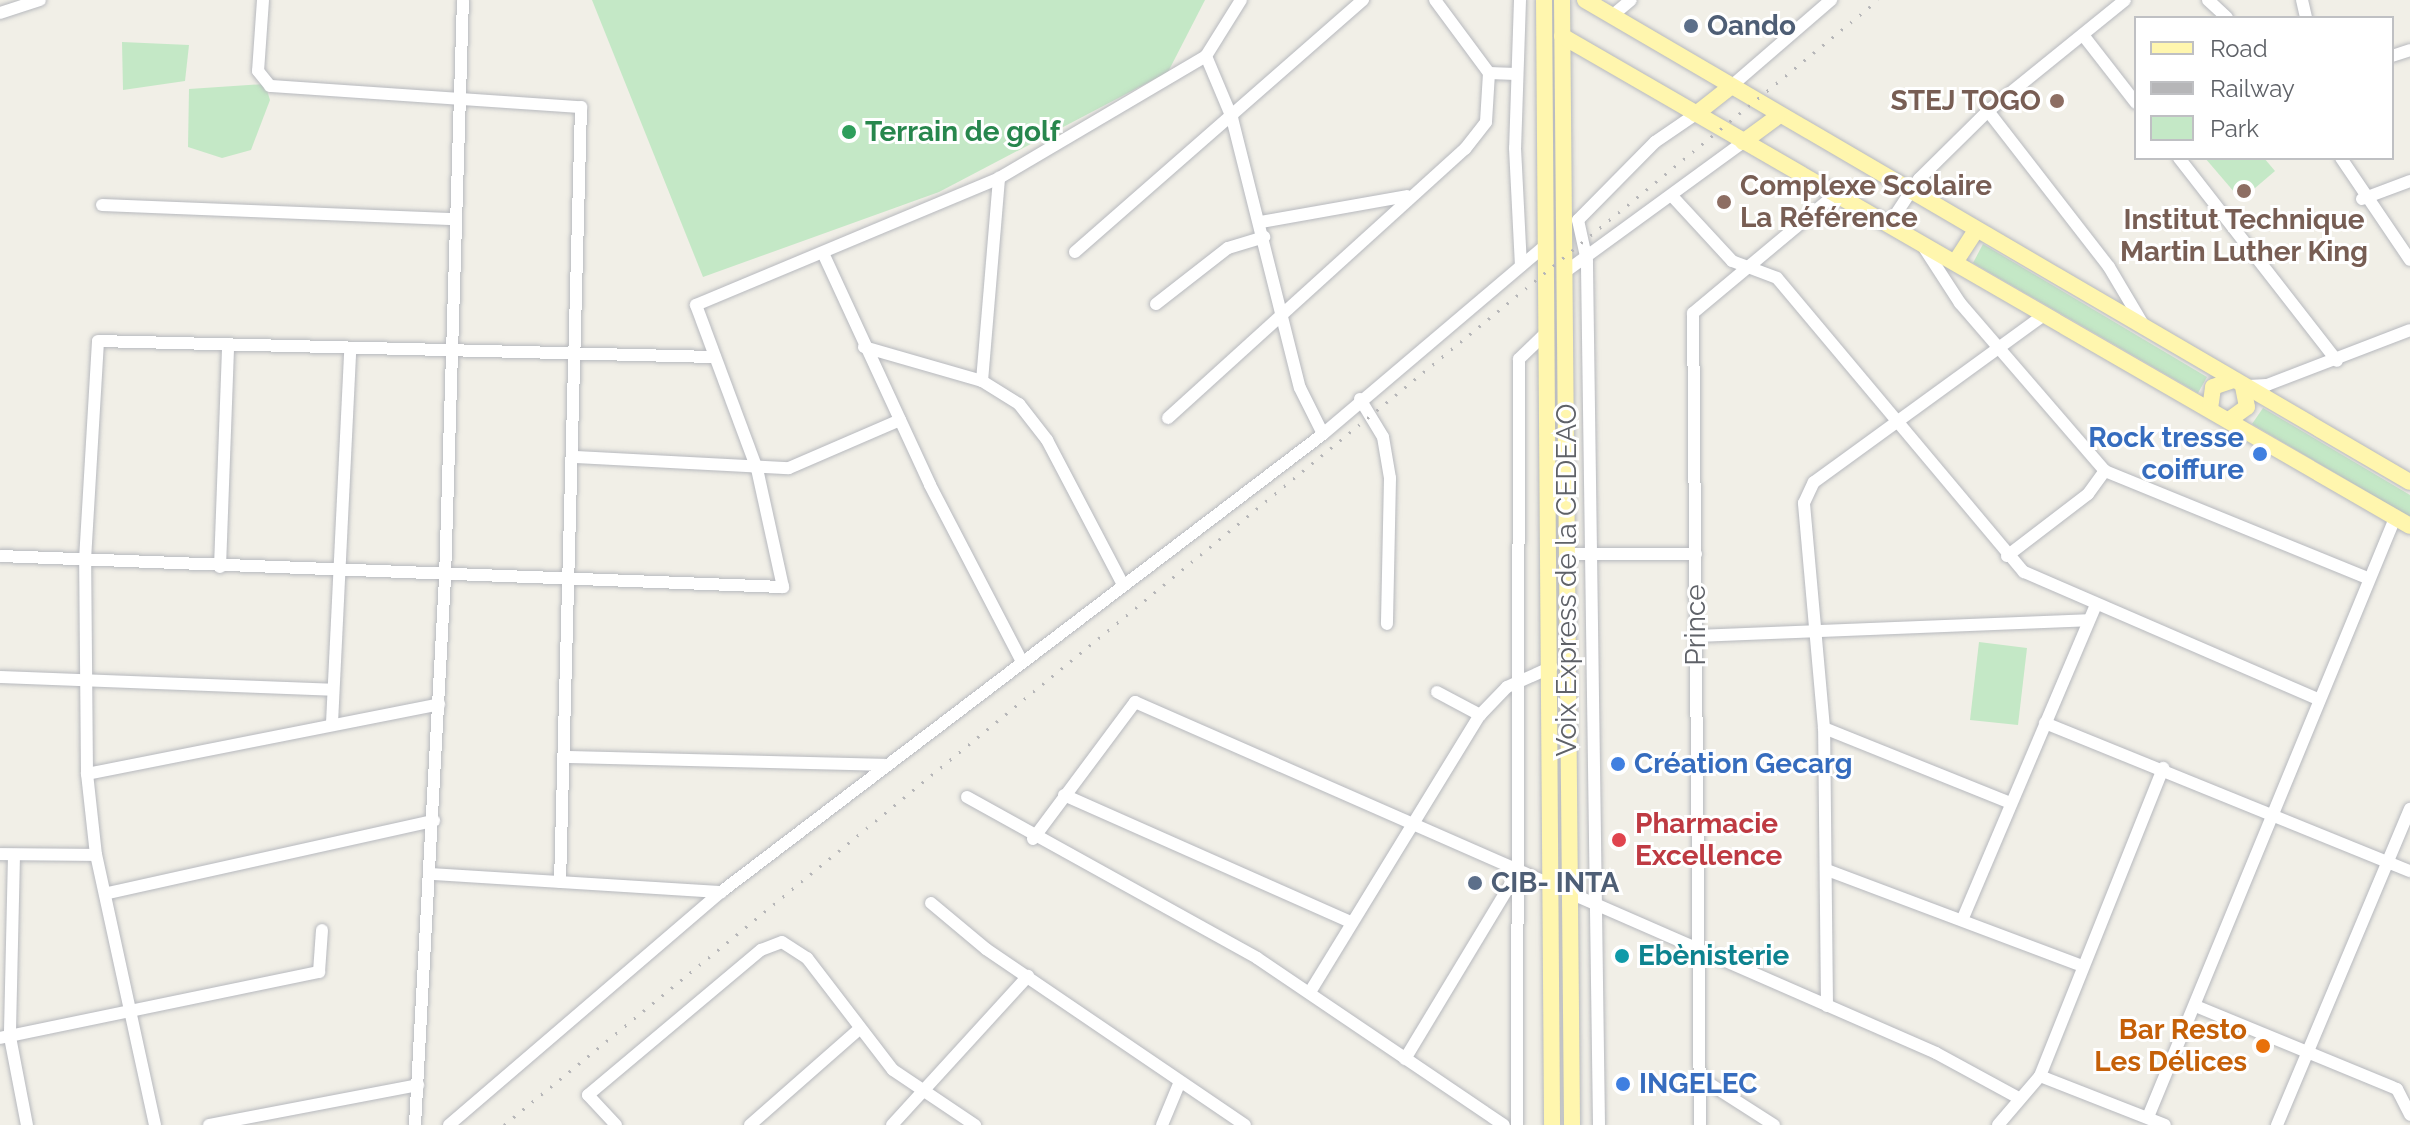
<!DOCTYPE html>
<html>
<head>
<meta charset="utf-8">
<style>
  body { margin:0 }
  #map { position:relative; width:2410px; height:1125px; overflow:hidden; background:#f1efe7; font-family:Raleway,sans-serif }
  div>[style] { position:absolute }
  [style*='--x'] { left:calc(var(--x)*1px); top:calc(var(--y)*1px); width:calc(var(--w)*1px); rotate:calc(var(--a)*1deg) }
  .green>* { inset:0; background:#c4e8c6 }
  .roads { filter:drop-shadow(0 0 2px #b7b9be) drop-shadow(0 0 2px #b7b9be) }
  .minor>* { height:12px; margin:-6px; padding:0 6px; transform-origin:6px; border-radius:6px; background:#fff }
  .major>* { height:16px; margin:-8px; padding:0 8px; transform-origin:8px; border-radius:8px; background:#fff6ae }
  .rail>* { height:3px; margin-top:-1.5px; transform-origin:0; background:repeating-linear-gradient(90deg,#b6b6b8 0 2px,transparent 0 12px) }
  .dots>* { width:22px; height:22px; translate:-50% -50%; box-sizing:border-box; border:4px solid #fff; border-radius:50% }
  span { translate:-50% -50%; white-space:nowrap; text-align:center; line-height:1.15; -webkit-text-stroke:6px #fff; paint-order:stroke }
  .service-label { font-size:28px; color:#4e5e75; font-weight:700 }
  .left { translate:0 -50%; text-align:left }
  .education-label { font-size:28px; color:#785e54; font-weight:700 }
  .right { translate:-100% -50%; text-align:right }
  .leisure-label { font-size:28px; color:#27864d; font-weight:700 }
  .shop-label { font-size:28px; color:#366cbe; font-weight:700 }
  .street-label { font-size:28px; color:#5f6268 }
  .health-label { font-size:28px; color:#be3a42; font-weight:700 }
  .culture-label { font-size:28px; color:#0d838f; font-weight:700 }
  .food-label { font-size:28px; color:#c56008; font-weight:700 }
  .legend { position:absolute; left:2134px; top:16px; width:260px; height:144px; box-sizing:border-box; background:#fff; border:2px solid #bfc0c3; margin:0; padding:10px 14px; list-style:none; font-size:24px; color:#5f6268 }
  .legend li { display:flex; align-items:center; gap:16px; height:40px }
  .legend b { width:40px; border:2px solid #bfc0c3 }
</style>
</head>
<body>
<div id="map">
  <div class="green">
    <i style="clip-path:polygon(592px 0,1205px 0,1168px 72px,939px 192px,703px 277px)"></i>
    <i style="clip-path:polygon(122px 42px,189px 45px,185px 81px,123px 90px)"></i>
    <i style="clip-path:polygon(265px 84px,270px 100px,251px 150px,222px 158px,188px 147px,189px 89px)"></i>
    <i style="clip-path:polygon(2205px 158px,2264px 158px,2275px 171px,2241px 200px)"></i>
    <i style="clip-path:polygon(1983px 244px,2207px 377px,2198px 393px,1973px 263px)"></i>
    <i style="clip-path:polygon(2263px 408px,2410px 495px,2410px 517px,2252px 424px)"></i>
    <i style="clip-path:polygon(1979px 642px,2027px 648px,2018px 725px,1970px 720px)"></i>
  </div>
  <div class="roads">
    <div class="minor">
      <i style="--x:263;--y:0;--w:71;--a:94"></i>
      <i style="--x:258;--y:71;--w:19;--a:51"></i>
      <i style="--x:270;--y:86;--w:312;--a:3.9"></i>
      <i style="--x:581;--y:107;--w:775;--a:91.55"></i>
      <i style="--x:1435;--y:0;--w:91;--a:53.5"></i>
      <i style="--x:1489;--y:73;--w:27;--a:2"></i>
      <i style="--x:1520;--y:0;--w:148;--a:91.9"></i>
      <i style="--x:1515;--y:148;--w:118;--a:87.1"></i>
      <i style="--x:2208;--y:0;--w:26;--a:43"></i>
      <i style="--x:2302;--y:0;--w:18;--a:77"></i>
      <i style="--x:0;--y:13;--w:42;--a:-18"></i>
      <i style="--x:1613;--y:15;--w:23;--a:-40"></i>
      <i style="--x:2083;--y:35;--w:86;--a:52.1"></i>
      <i style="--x:1206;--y:56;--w:67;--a:67.2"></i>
      <i style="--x:1232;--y:118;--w:278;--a:75.9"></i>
      <i style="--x:1300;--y:388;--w:51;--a:63.4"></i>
      <i style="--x:2392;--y:56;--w:19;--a:-18"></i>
      <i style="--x:1729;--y:88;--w:135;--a:-40.8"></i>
      <i style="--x:1988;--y:111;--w:197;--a:52.2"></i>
      <i style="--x:2109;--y:267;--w:69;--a:59.3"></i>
      <i style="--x:2179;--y:158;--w:257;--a:52.1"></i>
      <i style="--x:2341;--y:158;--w:123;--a:55.9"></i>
      <i style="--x:1673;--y:197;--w:87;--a:47.3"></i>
      <i style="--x:1732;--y:261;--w:48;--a:20.7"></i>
      <i style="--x:1777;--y:278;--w:384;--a:50"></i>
      <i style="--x:2024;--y:572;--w:319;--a:23.4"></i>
      <i style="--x:2362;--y:199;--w:51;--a:-20.6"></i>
      <i style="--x:102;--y:205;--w:354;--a:2.3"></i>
      <i style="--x:1261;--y:222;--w:148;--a:-10.1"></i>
      <i style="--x:1890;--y:223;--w:53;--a:-56.6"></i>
      <i style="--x:1919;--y:179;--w:97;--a:-44.6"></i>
      <i style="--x:1988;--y:111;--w:176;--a:-39"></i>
      <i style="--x:1921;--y:243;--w:72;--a:57"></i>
      <i style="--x:1960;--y:303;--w:222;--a:49.2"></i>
      <i style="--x:2105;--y:471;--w:283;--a:22.2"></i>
      <i style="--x:1075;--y:252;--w:383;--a:-41.2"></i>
      <i style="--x:823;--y:253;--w:255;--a:65.2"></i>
      <i style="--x:930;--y:485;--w:197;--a:62.5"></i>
      <i style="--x:1565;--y:272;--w:220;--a:-36.1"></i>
      <i style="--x:1156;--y:304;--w:91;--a:-37.9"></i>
      <i style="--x:1228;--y:248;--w:38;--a:-17"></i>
      <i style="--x:864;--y:347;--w:123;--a:16.1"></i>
      <i style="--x:982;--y:381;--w:44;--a:31.9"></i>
      <i style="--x:1019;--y:404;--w:46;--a:52.1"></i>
      <i style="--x:1047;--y:440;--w:161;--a:62.3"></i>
      <i style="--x:982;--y:381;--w:204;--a:-85.2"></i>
      <i style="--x:2248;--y:386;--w:19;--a:-3"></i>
      <i style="--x:2267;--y:385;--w:153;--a:-21"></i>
      <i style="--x:1360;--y:399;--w:44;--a:58.8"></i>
      <i style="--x:1383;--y:437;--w:42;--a:80.3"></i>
      <i style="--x:1390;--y:478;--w:146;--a:91.2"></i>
      <i style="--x:1168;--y:418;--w:401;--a:-42.2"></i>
      <i style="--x:1465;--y:149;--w:34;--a:-52"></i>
      <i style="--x:1486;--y:122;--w:49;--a:-86.5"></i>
      <i style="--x:576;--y:457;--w:213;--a:3"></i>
      <i style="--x:789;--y:468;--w:121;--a:-23.4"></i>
      <i style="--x:1567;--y:554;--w:129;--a:0"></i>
      <i style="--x:0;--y:556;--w:784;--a:2.27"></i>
      <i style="--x:783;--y:587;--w:121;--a:-102.4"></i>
      <i style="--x:757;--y:469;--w:175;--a:-110.4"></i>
      <i style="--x:696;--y:305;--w:329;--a:-22.7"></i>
      <i style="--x:999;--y:178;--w:240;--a:-30.5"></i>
      <i style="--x:1206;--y:56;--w:66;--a:-58"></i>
      <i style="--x:2007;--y:556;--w:102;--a:-37.4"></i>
      <i style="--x:2088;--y:494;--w:29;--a:-54"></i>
      <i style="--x:220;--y:567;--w:221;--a:-87.9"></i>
      <i style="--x:1696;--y:636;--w:392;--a:-2.3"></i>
      <i style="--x:0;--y:677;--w:333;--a:2.2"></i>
      <i style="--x:1437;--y:692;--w:49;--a:28.1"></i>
      <i style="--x:332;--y:723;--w:372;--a:-87.2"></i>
      <i style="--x:2045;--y:723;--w:394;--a:22.1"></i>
      <i style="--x:1824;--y:728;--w:201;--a:21.9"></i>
      <i style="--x:565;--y:757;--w:319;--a:1.4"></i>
      <i style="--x:87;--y:774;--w:359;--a:-11.2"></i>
      <i style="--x:1064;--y:795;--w:314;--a:23.9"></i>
      <i style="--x:967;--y:797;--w:332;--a:29"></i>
      <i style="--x:1257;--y:958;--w:298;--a:34.1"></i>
      <i style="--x:1033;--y:839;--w:171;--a:-53.3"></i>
      <i style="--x:1135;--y:702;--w:454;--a:23.7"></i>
      <i style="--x:0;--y:854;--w:96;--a:0.6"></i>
      <i style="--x:14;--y:855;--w:182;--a:91.3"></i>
      <i style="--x:10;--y:1037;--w:90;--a:79.1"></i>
      <i style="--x:1827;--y:870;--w:270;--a:20.6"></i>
      <i style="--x:432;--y:874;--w:290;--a:3.6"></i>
      <i style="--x:108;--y:893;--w:334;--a:-12.5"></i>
      <i style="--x:1570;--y:893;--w:399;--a:23.6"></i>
      <i style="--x:1936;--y:1053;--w:92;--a:28.5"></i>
      <i style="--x:931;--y:903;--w:72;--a:39.9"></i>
      <i style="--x:986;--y:949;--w:313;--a:34.2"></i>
      <i style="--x:1963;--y:918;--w:341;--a:-67"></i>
      <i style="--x:1310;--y:992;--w:325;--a:-58.5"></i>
      <i style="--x:1480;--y:715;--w:39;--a:-46"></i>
      <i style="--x:1507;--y:687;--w:49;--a:-24"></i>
      <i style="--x:1827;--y:1006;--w:278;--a:-90.6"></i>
      <i style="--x:1824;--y:728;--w:226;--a:-95.1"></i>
      <i style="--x:1804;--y:503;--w:23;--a:-65"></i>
      <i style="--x:1814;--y:482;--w:286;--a:-36"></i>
      <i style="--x:2198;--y:1007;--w:215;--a:22.4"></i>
      <i style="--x:2397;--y:1089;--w:29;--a:63"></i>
      <i style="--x:0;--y:1038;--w:326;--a:-11.7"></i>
      <i style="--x:319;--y:972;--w:42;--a:-85.9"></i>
      <i style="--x:1405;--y:1059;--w:215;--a:-58.9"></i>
      <i style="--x:2040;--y:1076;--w:134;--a:21.4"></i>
      <i style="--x:1699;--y:1077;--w:89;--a:32.6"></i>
      <i style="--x:2148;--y:1117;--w:648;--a:-67.59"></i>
      <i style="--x:155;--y:1125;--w:276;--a:-102.3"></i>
      <i style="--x:96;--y:855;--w:81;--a:-96.3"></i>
      <i style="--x:87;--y:774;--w:214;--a:-90.5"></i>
      <i style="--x:85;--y:560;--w:219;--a:-86.6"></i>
      <i style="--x:98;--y:341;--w:617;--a:1.49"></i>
      <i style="--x:209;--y:1125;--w:213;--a:-10.8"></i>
      <i style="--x:415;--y:1125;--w:548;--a:-86.86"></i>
      <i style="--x:445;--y:578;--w:578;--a:-88.22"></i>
      <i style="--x:449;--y:1125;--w:358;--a:-40.6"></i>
      <i style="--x:721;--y:892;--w:756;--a:-37.26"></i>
      <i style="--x:1323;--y:434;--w:292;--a:-40.3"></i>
      <i style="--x:616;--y:1125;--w:41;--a:-133"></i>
      <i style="--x:588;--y:1095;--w:226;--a:-40"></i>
      <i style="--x:761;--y:950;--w:22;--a:-21"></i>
      <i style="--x:782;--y:942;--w:30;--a:33"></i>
      <i style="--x:807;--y:958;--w:141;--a:52.5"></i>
      <i style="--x:893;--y:1070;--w:99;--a:33.9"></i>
      <i style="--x:750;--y:1125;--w:142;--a:-41.3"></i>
      <i style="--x:892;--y:1125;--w:202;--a:-47.6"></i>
      <i style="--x:1162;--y:1125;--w:44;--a:-67.5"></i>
      <i style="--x:1517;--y:1125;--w:766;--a:-89.85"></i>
      <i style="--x:1519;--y:359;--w:37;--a:-44"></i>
      <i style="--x:1599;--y:1125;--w:864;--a:-90.8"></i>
      <i style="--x:1587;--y:261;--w:42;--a:-102.4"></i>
      <i style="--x:1578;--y:220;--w:110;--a:-45.4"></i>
      <i style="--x:1655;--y:142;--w:50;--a:-34.3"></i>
      <i style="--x:1700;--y:1125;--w:812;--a:-90.49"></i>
      <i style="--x:1693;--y:313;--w:187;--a:-39.8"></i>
      <i style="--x:1998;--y:1125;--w:65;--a:-49.4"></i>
      <i style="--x:2040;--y:1076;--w:332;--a:-68.2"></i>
      <i style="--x:2277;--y:1125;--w:343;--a:-67.2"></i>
    </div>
    <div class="major">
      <i style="--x:1544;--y:0;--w:1125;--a:89.59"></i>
      <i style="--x:1562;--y:0;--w:1125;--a:89.49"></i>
      <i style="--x:1585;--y:0;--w:955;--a:30.3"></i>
      <i style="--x:1562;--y:36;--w:979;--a:30.02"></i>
      <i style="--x:1696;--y:114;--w:42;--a:-38.2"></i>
      <i style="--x:1743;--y:142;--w:42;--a:-36.3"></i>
      <i style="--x:1956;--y:261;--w:37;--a:-57"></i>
      <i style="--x:2210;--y:409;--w:22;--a:-82"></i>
      <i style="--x:2213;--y:387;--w:21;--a:-19"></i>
      <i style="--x:2229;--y:420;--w:22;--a:-36"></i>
      <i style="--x:2247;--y:407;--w:21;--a:-101"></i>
    </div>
  </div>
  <div class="rail">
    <i style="--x:504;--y:1125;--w:1776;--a:-39.31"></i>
  </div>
  <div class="dots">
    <i style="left:1691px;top:26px;background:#5c6f8a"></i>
    <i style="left:2057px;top:101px;background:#8d6e63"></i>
    <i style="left:849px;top:132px;background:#2e9e5b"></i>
    <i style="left:2244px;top:191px;background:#8d6e63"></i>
    <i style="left:1724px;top:202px;background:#8d6e63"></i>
    <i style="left:2260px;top:454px;background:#3f7fe0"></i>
    <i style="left:1618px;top:764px;background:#3f7fe0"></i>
    <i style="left:1619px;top:840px;background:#e0444e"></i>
    <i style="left:1475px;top:883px;background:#5c6f8a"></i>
    <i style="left:1622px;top:956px;background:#0f9aa8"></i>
    <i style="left:2263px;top:1046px;background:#e8710a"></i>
    <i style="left:1623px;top:1084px;background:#3f7fe0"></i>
  </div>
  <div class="service-label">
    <span class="left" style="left:1707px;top:26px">Oando</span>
    <span class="left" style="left:1491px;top:883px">CIB- INTA</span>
  </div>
  <div class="education-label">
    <span class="right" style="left:2041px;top:101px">STEJ TOGO</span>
    <span class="left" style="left:1740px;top:202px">Complexe Scolaire<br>La Référence</span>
    <span style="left:2244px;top:236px">Institut Technique<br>Martin Luther King</span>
  </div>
  <div class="leisure-label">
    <span class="left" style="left:865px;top:132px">Terrain de golf</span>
  </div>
  <div class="shop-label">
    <span class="right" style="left:2244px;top:454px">Rock tresse<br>coiffure</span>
    <span class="left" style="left:1634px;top:764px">Création Gecarg</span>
    <span class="left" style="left:1639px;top:1084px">INGELEC</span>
  </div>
  <div class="street-label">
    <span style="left:1567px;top:580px;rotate:-90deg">Voix Express de la CEDEAO</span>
    <span style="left:1696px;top:625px;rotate:-90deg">Prince</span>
  </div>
  <div class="health-label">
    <span class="left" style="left:1635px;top:840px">Pharmacie<br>Excellence</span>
  </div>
  <div class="culture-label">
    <span class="left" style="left:1638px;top:956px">Ebènisterie</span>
  </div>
  <div class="food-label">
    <span class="right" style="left:2247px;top:1046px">Bar Resto<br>Les Délices</span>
  </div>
  <ul class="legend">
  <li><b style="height:10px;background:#fff6ae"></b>Road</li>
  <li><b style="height:10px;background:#b6b6b8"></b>Railway</li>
  <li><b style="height:22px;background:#c4e8c6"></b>Park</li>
  </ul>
</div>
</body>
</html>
